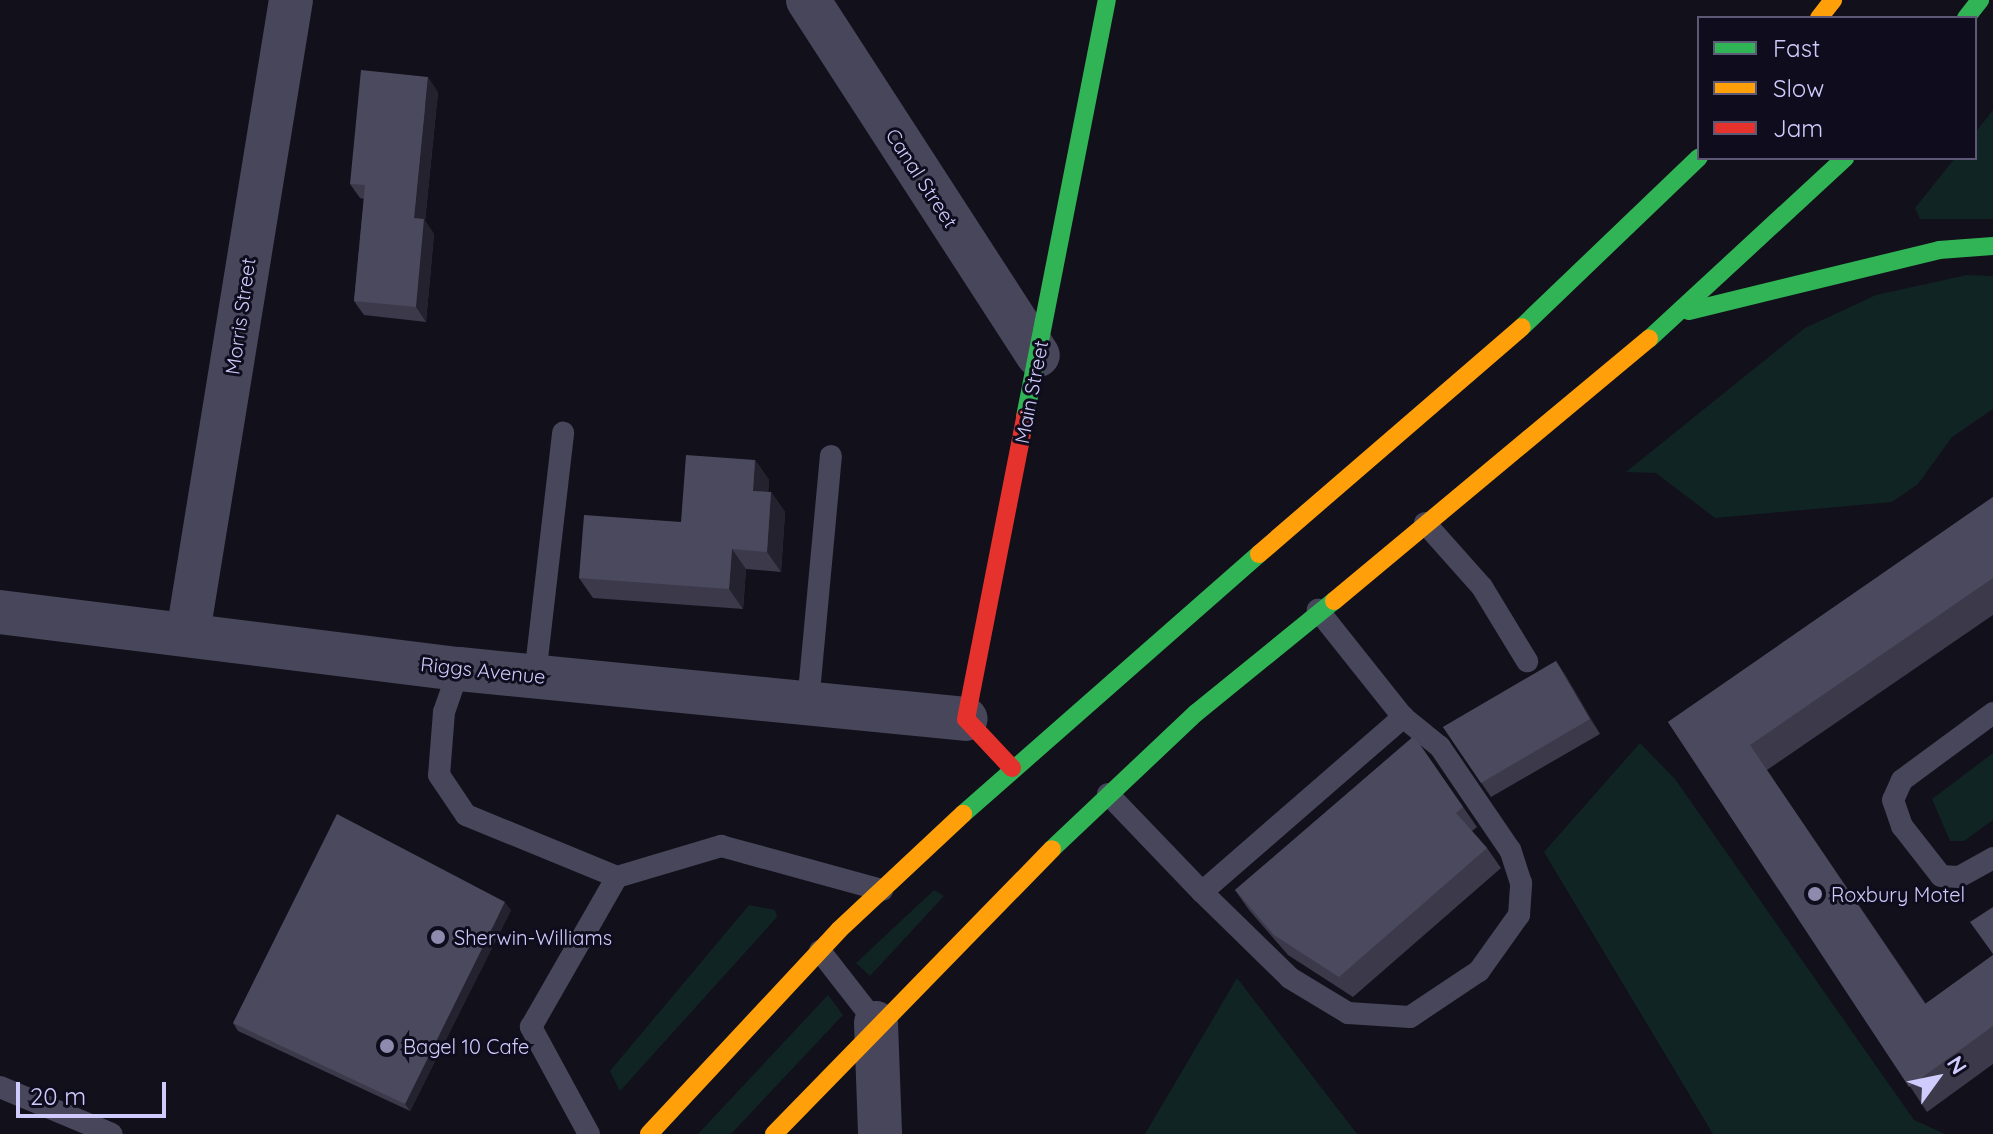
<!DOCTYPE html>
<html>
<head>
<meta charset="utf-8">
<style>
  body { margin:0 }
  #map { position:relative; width:1993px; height:1134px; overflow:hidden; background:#12101a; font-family:Quicksand,sans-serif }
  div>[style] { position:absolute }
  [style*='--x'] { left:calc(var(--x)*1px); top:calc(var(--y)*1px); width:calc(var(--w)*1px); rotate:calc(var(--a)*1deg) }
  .green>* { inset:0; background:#102424 }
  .lane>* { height:22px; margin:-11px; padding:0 11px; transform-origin:11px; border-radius:11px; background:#47465a }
  .street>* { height:44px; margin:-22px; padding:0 22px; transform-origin:22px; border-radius:22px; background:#47465a }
  .fast>* { height:18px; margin:-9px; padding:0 9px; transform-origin:9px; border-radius:9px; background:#30b455 }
  .slow>* { height:18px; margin:-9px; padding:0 9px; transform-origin:9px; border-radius:9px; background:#ff9f0a }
  .jam>* { height:18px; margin:-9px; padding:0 9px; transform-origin:9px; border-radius:9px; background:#e5322d }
  .wall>* { inset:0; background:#3b394a }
  .shaded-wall>* { inset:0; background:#24222e }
  .building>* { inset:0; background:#4b495d }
  .dots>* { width:22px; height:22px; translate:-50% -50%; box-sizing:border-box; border:4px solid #0f0d1d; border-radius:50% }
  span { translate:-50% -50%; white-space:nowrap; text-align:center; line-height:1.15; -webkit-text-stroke:6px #0f0d1d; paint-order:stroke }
  .street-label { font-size:20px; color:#d0cbfd }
  .poi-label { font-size:20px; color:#d0cbfd }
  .left { translate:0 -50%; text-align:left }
  .legend { position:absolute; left:1697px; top:16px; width:280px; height:144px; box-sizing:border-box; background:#0f0d1d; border:2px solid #5c5977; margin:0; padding:10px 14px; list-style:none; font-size:24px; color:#d0cbfd }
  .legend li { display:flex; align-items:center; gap:16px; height:40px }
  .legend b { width:40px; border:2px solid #5c5977 }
  .north { position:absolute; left:1897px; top:1038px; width:80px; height:80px; -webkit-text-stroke:6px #0f0d1d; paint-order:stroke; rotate:57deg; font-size:22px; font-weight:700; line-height:32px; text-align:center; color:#d0cbfd }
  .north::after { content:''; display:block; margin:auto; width:28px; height:36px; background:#d0cbfd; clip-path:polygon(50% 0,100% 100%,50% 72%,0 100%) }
  .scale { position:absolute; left:16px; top:1082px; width:150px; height:36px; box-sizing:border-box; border:4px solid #d0cbfd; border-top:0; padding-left:10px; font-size:24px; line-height:28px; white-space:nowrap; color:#d0cbfd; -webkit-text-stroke:6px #0f0d1d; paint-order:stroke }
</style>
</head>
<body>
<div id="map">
  <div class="green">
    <i style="clip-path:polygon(1993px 110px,1993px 219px,1920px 219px,1915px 208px,1955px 158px,1975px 158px,1975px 133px)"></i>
    <i style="clip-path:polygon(1967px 275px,1993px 276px,1993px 409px,1952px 437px,1918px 484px,1892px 502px,1715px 518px,1656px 473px,1626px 472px,1805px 328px,1876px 295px)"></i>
    <i style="clip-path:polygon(1640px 743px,1675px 779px,1914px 1120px,1945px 1134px,1713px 1134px,1544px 852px)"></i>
    <i style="clip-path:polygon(1993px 753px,1993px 820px,1964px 841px,1950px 841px,1932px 799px)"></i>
    <i style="clip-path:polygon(934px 890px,944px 896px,870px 976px,856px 963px)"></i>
    <i style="clip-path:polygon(749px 905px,775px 910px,777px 917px,620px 1091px,610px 1071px)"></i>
    <i style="clip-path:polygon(1237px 978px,1357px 1134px,1145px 1134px)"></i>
    <i style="clip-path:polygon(828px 995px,843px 1015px,731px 1134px,698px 1134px)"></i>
  </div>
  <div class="lane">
    <i style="--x:1425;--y:523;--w:86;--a:48.3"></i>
    <i style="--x:1482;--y:587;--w:87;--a:58.7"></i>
    <i style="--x:459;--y:669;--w:46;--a:109.2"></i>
    <i style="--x:444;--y:712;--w:63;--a:94.5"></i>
    <i style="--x:439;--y:775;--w:48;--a:56"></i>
    <i style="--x:466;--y:815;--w:163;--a:22.3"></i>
    <i style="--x:617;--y:877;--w:109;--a:-16.6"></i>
    <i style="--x:721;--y:846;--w:167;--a:15.3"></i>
    <i style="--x:535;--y:676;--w:245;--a:-83.4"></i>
    <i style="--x:808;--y:703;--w:248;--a:-84.7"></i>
    <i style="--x:1993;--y:713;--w:113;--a:143.6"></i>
    <i style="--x:1902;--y:780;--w:22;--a:114"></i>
    <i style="--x:1893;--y:800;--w:28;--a:71"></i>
    <i style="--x:1902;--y:826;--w:63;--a:52"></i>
    <i style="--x:1941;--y:876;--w:18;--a:3"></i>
    <i style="--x:1959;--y:877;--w:39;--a:-29"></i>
    <i style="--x:1108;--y:794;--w:136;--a:46.2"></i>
    <i style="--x:1202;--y:892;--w:267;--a:-41"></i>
    <i style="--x:1403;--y:717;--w:137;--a:-128.5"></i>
    <i style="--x:1202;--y:892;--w:123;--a:44.3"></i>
    <i style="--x:1290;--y:978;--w:68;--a:31.1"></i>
    <i style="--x:1348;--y:1013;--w:62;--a:3.7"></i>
    <i style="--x:1410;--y:1017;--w:83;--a:-33.7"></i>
    <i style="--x:1479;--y:971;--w:69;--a:-54.5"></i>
    <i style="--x:1519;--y:915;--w:32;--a:-86"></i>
    <i style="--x:1521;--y:883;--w:35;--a:-108"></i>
    <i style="--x:1510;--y:850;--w:125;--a:-124.2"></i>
    <i style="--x:1440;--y:747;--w:48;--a:-141"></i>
    <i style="--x:820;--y:951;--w:91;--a:52.1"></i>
    <i style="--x:0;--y:1087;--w:121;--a:22.8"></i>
    <i style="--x:589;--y:1134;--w:122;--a:-118.5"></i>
    <i style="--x:531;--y:1027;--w:173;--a:-60.2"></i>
  </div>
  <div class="street">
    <i style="--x:808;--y:0;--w:423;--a:57.1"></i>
    <i style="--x:0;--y:612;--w:463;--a:7.1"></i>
    <i style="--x:459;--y:669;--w:509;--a:5.63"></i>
    <i style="--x:188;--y:633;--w:641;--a:-80.76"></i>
    <i style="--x:876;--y:1023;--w:111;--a:87.9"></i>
  </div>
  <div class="fast">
    <i style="--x:1966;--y:18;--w:23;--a:-52"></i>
    <i style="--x:1689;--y:311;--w:257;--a:-13.7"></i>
    <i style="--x:1939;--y:250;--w:54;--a:-4.2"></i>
    <i style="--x:1522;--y:327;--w:245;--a:-43.8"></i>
    <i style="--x:1649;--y:339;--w:267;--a:-42.7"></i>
    <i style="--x:1025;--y:417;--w:425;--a:-78.9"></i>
    <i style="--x:963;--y:814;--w:394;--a:-41.3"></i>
    <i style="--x:1052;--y:849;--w:198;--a:-43.4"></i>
    <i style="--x:1196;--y:713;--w:178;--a:-39.1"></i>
  </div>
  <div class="slow">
    <i style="--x:1819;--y:18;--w:23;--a:-52"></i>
    <i style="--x:1259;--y:554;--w:347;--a:-40.8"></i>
    <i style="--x:1334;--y:601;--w:410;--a:-39.8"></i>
    <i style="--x:649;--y:1134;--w:279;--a:-47"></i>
    <i style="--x:839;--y:930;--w:170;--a:-43.1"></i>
    <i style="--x:774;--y:1134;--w:398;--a:-45.7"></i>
  </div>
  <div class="jam">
    <i style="--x:1012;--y:768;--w:67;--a:-133.2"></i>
    <i style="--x:966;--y:719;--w:308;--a:-78.9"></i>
  </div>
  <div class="wall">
    <i style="clip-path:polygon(438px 92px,425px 221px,434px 234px,426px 322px,364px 315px,354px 301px,364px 199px,360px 198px,350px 184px)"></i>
    <i style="clip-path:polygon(755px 460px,769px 480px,768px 492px,771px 492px,785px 512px,781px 572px,746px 569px,743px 609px,593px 598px,579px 578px,681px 522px)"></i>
    <i style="clip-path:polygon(1993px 497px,1993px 615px,1767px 770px,1926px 1004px,1993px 955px,1993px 1064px,1927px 1112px,1668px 722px)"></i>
    <i style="clip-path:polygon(1556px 661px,1566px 676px,1600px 734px,1491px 797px,1443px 727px)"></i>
    <i style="clip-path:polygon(1414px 736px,1477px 827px,1472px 831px,1487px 848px,1501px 868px,1353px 997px,1288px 955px,1249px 910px,1235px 890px)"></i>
    <i style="clip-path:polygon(511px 910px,410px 1111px,238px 1031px,233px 1023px)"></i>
  </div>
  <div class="shaded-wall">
    <i style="clip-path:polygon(428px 77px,438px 92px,425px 221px,434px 234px,426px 322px,416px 307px,414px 218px)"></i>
    <i style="clip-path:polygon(755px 460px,769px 480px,767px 511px,753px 491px)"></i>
    <i style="clip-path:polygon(771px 492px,785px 512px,781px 572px,767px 552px)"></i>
    <i style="clip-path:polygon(732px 549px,746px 569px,743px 609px,729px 589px)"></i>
    <i style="clip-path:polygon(1556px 661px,1566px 676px,1600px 734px,1590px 719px)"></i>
    <i style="clip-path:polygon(505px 902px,511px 910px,410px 1111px,405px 1104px)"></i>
  </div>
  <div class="building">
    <i style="clip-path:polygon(361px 70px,428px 77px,414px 218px,424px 219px,416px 307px,354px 301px,365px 185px,350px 184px)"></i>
    <i style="clip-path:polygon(686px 455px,755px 460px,753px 491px,771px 492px,767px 552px,732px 549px,729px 589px,579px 578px,584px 515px,681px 522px)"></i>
    <i style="clip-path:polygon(1993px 497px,1993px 578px,1750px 745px,1925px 1004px,1993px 955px,1993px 1026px,1909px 1087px,1668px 722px)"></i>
    <i style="clip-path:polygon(1556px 661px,1590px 719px,1481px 783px,1443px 727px)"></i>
    <i style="clip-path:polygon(1414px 736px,1463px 807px,1456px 813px,1487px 848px,1339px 977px,1274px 935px,1235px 890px)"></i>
    <i style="clip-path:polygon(337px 814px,505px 902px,405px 1104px,233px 1023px)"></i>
    <i style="clip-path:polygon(1993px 907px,1993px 954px,1970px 922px)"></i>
  </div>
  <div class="dots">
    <i style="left:1815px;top:894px;background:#8e8aae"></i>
    <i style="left:438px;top:937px;background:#8e8aae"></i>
    <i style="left:387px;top:1046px;background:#8e8aae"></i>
  </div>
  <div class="street-label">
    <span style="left:922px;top:178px;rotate:57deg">Canal Street</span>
    <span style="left:240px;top:316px;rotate:-82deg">Morris Street</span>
    <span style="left:1031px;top:392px;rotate:-79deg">Main Street</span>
    <span style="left:483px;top:670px;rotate:6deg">Riggs Avenue</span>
  </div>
  <div class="poi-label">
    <span class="left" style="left:1831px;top:894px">Roxbury Motel</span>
    <span class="left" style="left:454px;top:937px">Sherwin-Williams</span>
    <span class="left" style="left:403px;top:1046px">Bagel 10 Cafe</span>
  </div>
  <ul class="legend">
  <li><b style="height:10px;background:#30b455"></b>Fast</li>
  <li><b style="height:10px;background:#ff9f0a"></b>Slow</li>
  <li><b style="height:10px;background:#e5322d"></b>Jam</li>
  </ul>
  <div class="north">N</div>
  <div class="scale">20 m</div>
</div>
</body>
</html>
